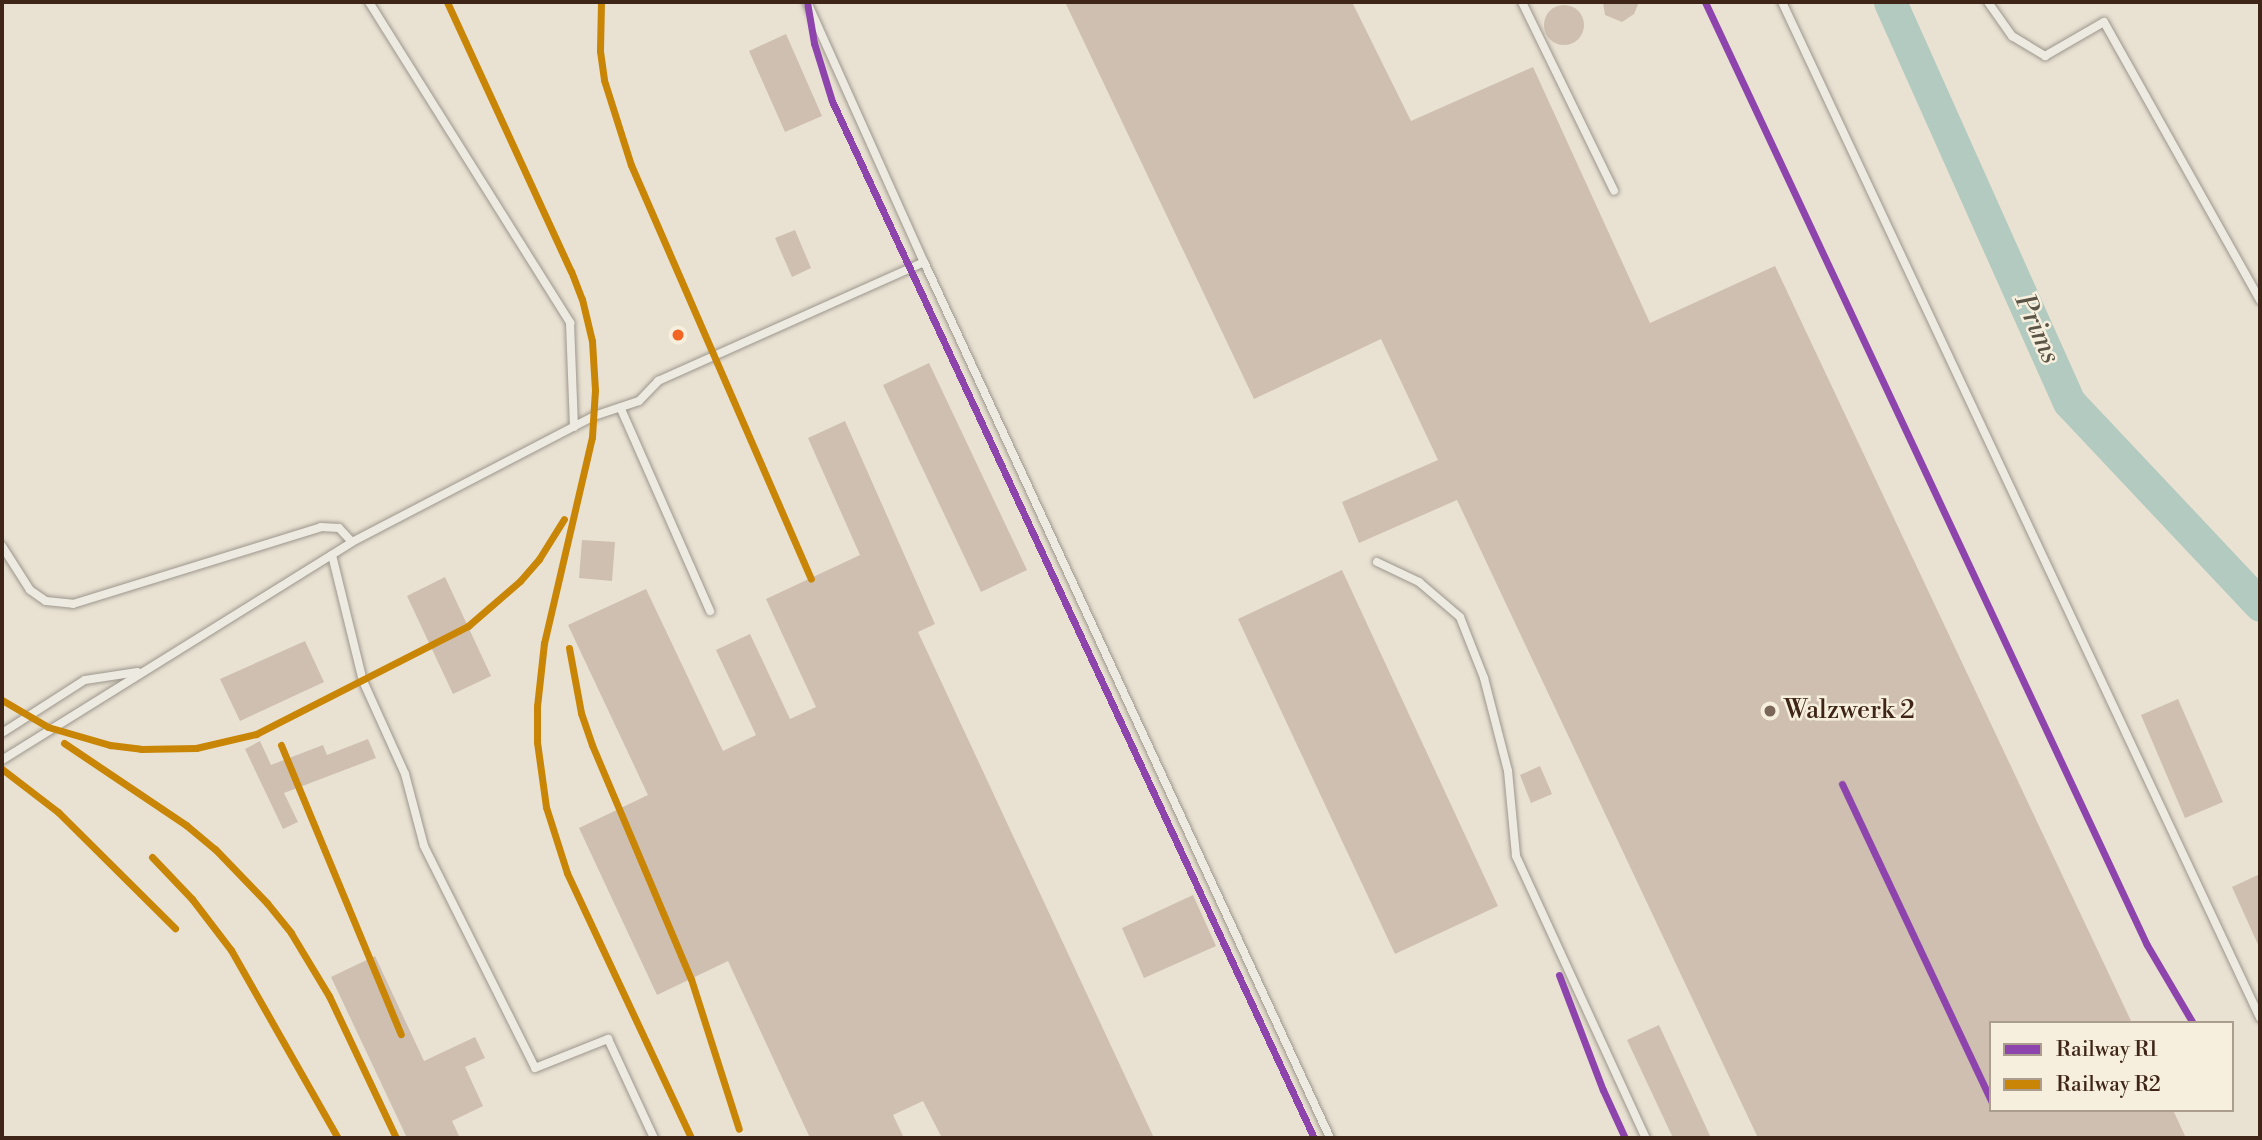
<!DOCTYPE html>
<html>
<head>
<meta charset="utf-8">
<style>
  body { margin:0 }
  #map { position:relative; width:2262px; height:1140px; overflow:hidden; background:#e9e2d3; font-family:"Libre Bodoni",serif }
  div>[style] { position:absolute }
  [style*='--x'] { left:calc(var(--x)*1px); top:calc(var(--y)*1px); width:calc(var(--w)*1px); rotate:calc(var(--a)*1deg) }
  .river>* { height:33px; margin:-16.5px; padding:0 16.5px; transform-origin:16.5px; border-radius:16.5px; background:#b2cabf }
  .building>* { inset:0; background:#cfbfb0 }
  .round { border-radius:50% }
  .roads { filter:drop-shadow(0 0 2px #9d968c) drop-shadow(0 0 2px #9d968c) }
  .service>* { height:8px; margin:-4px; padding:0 4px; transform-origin:4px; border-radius:4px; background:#edeae2 }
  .rail-1>* { height:7px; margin:-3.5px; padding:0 3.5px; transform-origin:3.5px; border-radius:3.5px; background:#8e44ad }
  .rail-2>* { height:7px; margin:-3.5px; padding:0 3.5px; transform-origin:3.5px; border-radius:3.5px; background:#c98606 }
  .dots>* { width:19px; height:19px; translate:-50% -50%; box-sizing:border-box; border:4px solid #f6efdd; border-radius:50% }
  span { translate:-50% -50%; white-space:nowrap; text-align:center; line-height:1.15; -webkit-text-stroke:5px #f6efdd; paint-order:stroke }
  .poi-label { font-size:26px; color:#3e2517 }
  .left { translate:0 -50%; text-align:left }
  .water-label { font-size:28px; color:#5a5447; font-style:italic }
  .frame { position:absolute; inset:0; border:4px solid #3e2517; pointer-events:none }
  .legend { position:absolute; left:1989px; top:1021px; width:245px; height:91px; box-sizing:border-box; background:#f6efdd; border:2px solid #ac9e8e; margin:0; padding:9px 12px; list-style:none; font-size:21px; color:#3e2517 }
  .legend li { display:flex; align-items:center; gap:14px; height:35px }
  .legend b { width:35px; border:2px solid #ac9e8e }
</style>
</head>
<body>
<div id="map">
  <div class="river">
    <i style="--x:1890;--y:2;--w:438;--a:65.9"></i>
    <i style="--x:2069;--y:402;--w:279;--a:46.7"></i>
  </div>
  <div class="building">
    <i style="clip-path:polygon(1065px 2px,1352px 2px,1411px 121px,1533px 67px,1650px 323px,1775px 266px,2132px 1023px,1991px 1023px,1991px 1110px,2173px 1110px,2186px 1138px,1758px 1138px,1457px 500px,1359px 543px,1342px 502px,1438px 460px,1381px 339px,1254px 399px)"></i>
    <i style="clip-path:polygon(1603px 2px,1639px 2px,1634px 14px,1622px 22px,1605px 15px)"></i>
    <i class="round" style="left:1544px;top:5px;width:40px;height:40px"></i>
    <i style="clip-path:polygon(786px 34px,822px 116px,785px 132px,749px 51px)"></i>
    <i style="clip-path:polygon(795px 230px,811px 268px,792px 277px,775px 238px)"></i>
    <i style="clip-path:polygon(929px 363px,1027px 570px,981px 592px,883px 385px)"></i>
    <i style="clip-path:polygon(845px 421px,935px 624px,918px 632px,1154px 1138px,942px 1138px,923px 1101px,893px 1115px,904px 1138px,810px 1138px,728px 961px,657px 995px,579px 828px,648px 795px,568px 625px,646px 589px,723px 751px,756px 735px,716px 650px,750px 634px,790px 719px,816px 707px,766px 599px,860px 555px,808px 438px)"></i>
    <i style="clip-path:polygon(582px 540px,615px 542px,612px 581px,579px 578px)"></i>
    <i style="clip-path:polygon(1342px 570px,1498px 906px,1395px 954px,1238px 619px)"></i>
    <i style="clip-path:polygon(445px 577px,491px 676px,453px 694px,407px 596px)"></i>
    <i style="clip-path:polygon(305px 641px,324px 682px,240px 721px,220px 679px)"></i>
    <i style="clip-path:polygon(2178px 699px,2223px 802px,2185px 818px,2141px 715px)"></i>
    <i style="clip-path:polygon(368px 739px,376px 758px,284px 793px,298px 822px,283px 829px,245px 749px,260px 741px,271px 765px,323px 745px,327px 755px)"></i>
    <i style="clip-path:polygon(1540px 766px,1552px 794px,1531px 803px,1520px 775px)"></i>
    <i style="clip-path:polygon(2260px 874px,2260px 949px,2232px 887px)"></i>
    <i style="clip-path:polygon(1193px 895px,1216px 946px,1144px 978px,1122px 928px)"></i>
    <i style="clip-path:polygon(375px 956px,424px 1061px,475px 1037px,485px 1058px,465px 1067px,483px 1106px,452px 1121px,460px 1138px,407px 1138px,331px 977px)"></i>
    <i style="clip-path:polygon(1659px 1025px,1711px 1138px,1673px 1138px,1627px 1040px)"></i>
  </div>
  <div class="roads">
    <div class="service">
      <i style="--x:369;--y:2;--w:379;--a:57.9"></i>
      <i style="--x:570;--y:323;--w:104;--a:87.8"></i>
      <i style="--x:807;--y:2;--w:285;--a:65.8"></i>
      <i style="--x:1522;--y:2;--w:210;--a:64"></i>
      <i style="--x:1782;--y:2;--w:1123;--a:64.8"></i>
      <i style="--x:1988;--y:2;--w:42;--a:54.8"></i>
      <i style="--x:2012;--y:36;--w:39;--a:31"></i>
      <i style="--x:2045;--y:56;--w:68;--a:-30"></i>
      <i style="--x:2104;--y:22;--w:319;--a:60.7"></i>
      <i style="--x:621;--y:409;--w:221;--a:66.2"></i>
      <i style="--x:2;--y:546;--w:52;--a:57.5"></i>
      <i style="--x:30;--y:590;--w:19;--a:35"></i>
      <i style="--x:46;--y:601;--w:27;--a:6"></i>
      <i style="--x:73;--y:604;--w:260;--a:-17.2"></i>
      <i style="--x:321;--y:527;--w:18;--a:3"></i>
      <i style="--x:339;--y:528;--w:19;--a:47"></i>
      <i style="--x:332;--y:555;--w:130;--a:76.2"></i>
      <i style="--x:363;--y:681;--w:102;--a:65.7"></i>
      <i style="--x:405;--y:774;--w:74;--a:75.2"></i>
      <i style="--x:424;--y:846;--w:248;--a:63.4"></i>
      <i style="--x:535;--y:1068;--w:79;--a:-21.7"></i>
      <i style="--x:608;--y:1039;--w:109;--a:65.1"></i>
      <i style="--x:1377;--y:562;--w:47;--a:25.5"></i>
      <i style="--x:1419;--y:582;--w:54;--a:40.5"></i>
      <i style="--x:1460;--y:617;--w:66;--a:68.5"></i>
      <i style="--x:1484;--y:678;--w:96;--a:75.5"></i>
      <i style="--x:1508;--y:771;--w:85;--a:84.6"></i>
      <i style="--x:1516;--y:856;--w:311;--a:65.3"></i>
      <i style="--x:2;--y:733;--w:98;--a:-32.6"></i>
      <i style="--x:85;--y:680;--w:53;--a:-8.7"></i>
      <i style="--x:2;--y:760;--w:412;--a:-31.9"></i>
      <i style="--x:352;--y:542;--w:273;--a:-27.5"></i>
      <i style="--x:594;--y:416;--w:47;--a:-18.4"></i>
      <i style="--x:639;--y:401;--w:28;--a:-46"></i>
      <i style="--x:658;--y:381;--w:291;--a:-24.1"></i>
      <i style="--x:924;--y:262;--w:966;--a:65.13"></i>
    </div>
  </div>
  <div class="rail-1">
    <i style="--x:807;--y:2;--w:42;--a:80.3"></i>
    <i style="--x:814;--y:43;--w:61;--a:72.8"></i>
    <i style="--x:832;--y:101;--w:1144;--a:65.07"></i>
    <i style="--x:1705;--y:2;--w:1041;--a:64.89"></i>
    <i style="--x:2147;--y:945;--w:91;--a:59.5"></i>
    <i style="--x:1842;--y:784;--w:350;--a:64.8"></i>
    <i style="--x:1559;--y:975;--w:123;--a:69.1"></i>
    <i style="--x:1603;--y:1090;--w:53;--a:65.4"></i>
  </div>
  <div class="rail-2">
    <i style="--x:447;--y:2;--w:296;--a:65.3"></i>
    <i style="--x:571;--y:271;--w:30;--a:69"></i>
    <i style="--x:582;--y:299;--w:43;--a:76.6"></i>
    <i style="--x:592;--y:341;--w:49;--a:86.5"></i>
    <i style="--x:595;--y:390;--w:47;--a:93.7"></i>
    <i style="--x:592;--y:437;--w:212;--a:103.1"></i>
    <i style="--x:544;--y:643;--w:63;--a:96.3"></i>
    <i style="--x:537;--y:706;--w:36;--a:90"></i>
    <i style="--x:537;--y:742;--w:66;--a:82.1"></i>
    <i style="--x:546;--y:807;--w:69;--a:72.3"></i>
    <i style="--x:567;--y:873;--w:293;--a:64.9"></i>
    <i style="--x:601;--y:2;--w:49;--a:91.2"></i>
    <i style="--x:600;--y:51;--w:29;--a:82"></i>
    <i style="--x:604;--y:80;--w:89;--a:72.4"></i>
    <i style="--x:631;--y:165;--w:451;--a:66.5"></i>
    <i style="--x:569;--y:648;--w:66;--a:79.5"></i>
    <i style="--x:581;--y:713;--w:34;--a:71"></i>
    <i style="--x:592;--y:745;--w:254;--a:67.1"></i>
    <i style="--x:691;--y:979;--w:157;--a:72.3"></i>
    <i style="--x:2;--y:700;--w:53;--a:30.4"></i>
    <i style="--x:48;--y:727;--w:65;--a:16.2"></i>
    <i style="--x:110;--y:745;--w:31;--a:7"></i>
    <i style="--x:141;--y:749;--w:55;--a:-1"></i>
    <i style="--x:196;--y:748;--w:62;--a:-13.1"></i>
    <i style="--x:256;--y:734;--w:238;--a:-27"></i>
    <i style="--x:468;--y:626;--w:69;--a:-40.9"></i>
    <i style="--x:520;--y:581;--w:29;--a:-49"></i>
    <i style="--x:539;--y:559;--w:47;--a:-58"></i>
    <i style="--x:64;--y:743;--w:147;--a:33.9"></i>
    <i style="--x:186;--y:825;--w:38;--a:40"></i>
    <i style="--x:215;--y:849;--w:75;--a:46.1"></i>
    <i style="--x:267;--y:903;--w:38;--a:51"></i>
    <i style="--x:291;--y:933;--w:74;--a:58.9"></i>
    <i style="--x:329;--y:996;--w:157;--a:64.7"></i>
    <i style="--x:281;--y:745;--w:313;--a:67.5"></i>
    <i style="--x:2;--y:769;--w:71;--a:37.5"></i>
    <i style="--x:58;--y:812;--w:165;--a:44.8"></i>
    <i style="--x:152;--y:857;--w:58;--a:46.4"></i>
    <i style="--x:192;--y:899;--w:64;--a:52.6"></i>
    <i style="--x:231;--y:950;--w:216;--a:60.4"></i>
  </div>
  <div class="dots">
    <i style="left:678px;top:335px;background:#f26522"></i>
    <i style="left:1770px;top:711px;background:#7a6759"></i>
  </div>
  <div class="poi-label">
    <span class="left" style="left:1784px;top:711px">Walzwerk 2</span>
  </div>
  <div class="water-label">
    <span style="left:2037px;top:329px;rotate:66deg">Prims</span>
  </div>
  <div class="frame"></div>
  <ul class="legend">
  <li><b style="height:9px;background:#8e44ad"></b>Railway R1</li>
  <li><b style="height:9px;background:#c98606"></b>Railway R2</li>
  </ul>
</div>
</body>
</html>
